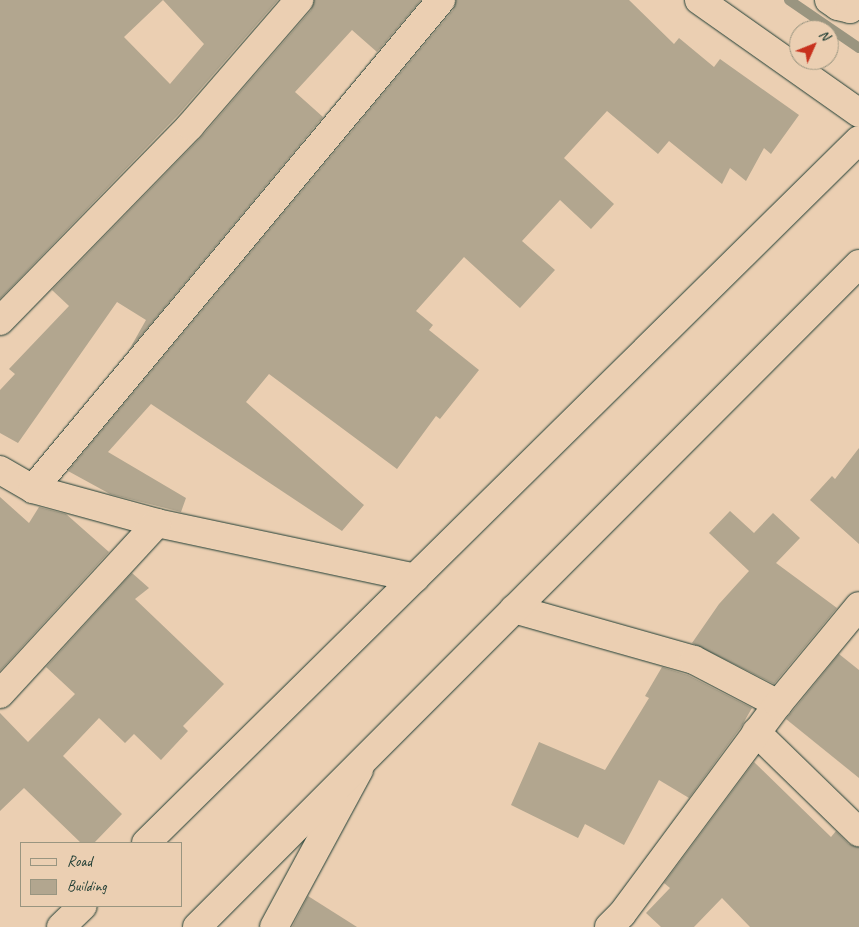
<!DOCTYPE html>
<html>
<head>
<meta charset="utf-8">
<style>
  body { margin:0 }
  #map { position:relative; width:859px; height:927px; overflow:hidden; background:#ebcfb2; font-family:Caveat,sans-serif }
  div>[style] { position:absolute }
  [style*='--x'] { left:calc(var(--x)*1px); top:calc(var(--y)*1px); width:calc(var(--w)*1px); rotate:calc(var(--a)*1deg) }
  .stream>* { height:10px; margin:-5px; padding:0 5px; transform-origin:5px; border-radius:5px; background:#9a9580 }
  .building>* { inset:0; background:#b2a68f }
  .roads { filter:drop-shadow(0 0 1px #1f3d34) drop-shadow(0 0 1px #1f3d34) }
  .minor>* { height:28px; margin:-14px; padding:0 14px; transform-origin:14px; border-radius:14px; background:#ebcfb2 }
  .tertiary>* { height:28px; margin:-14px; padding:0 14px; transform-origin:14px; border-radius:14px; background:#ebcfb2 }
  span { translate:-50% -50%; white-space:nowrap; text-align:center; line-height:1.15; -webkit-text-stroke:4px #ebcfb2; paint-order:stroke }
  .legend { position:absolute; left:20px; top:842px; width:162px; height:65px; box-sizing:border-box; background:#ebcfb2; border:1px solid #999580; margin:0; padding:6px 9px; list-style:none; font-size:15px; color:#1f3d34 }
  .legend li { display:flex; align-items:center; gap:10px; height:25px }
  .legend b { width:25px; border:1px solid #999580 }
  .north { position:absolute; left:789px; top:20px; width:50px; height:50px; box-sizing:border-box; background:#ebcfb2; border:1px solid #999580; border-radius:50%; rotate:46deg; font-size:14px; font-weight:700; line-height:20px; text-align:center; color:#1f3d34 }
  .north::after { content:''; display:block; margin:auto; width:18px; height:22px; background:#c8321e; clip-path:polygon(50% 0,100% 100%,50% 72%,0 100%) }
</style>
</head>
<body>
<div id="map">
  <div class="stream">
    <i style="--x:789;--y:0;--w:85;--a:34.4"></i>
  </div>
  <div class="building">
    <i style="clip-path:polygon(evenodd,0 0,278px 0,178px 115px,0 299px,0 0,163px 0,204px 44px,170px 84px,124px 37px,163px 0)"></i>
    <i style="clip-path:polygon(314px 0,421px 0,377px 52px,352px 30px,295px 92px,323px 117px,129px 350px,146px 320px,117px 302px,18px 443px,0 433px,0 390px,15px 374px,9px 369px,69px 306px,52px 290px,202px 136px,311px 10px)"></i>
    <i style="clip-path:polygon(456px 0,629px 0,674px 44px,679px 38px,714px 67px,720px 59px,799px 115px,771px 154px,764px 148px,746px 181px,730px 168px,722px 184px,669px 141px,658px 154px,607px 111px,564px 158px,614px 204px,591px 229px,560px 200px,522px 241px,555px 270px,520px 308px,464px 257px,416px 311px,433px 325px,429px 330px,479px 370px,440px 419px,436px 416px,397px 469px,269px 374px,246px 402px,364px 505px,342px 531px,151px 404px,108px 452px,186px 498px,181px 512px,110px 494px,68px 471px,453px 10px)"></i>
    <i style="clip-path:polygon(859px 448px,859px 544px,810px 500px,832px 476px,835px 479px)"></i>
    <i style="clip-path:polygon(0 497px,29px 523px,39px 507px,66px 514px,109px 552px,0 671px)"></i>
    <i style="clip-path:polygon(730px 511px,754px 533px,773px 513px,800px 538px,776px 563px,837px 608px,774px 684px,692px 643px,719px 604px,749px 571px,709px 533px)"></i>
    <i style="clip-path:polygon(132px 573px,149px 588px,135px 599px,224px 684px,183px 726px,188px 731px,161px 760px,134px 734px,125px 743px,99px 718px,63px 756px,122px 814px,94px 843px,81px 843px,24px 788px,0 811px,0 713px,28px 742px,75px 694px,46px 667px)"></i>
    <i style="clip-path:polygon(839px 654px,859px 670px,859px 778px,786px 719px)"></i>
    <i style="clip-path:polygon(662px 667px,688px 675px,752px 708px,741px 727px,689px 798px,659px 780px,624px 845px,585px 824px,578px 838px,511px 805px,539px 742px,605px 770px,649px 698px,645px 696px)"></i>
    <i style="clip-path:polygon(754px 762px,831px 837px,836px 831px,849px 844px,859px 847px,859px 927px,750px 927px,722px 898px,694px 927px,661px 927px,646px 913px,670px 888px,664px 883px)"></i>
    <i style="clip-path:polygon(308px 896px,357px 927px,292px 927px)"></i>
  </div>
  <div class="roads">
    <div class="minor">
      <i style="--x:699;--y:0;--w:196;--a:35.2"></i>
      <i style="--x:829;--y:0;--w:11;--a:34"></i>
      <i style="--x:838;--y:6;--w:12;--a:14"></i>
      <i style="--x:850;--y:9;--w:12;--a:-42"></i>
      <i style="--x:0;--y:321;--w:272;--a:-45.7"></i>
      <i style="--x:190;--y:126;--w:167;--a:-49.1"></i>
      <i style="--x:0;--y:470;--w:38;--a:30"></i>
      <i style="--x:33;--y:489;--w:129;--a:15.3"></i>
      <i style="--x:157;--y:523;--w:264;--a:12"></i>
      <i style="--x:33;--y:489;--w:637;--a:-50.16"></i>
      <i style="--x:514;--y:609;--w:187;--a:15.8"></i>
      <i style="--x:694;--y:660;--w:95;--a:27.6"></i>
      <i style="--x:0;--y:694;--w:232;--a:-47.4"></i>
      <i style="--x:756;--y:732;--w:144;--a:44.2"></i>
      <i style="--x:274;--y:927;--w:179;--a:-61.6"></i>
      <i style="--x:609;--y:927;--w:18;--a:-45"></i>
      <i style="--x:622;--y:914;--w:262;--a:-53.4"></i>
      <i style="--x:778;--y:704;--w:127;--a:-50.4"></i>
    </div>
    <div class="tertiary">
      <i style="--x:146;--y:843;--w:1001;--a:-44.6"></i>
      <i style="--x:61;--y:927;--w:30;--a:-44"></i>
      <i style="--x:197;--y:927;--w:937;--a:-45.04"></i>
    </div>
  </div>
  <ul class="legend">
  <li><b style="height:6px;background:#ebcfb2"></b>Road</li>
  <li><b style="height:14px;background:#b2a68f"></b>Building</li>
  </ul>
  <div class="north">N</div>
</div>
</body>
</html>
